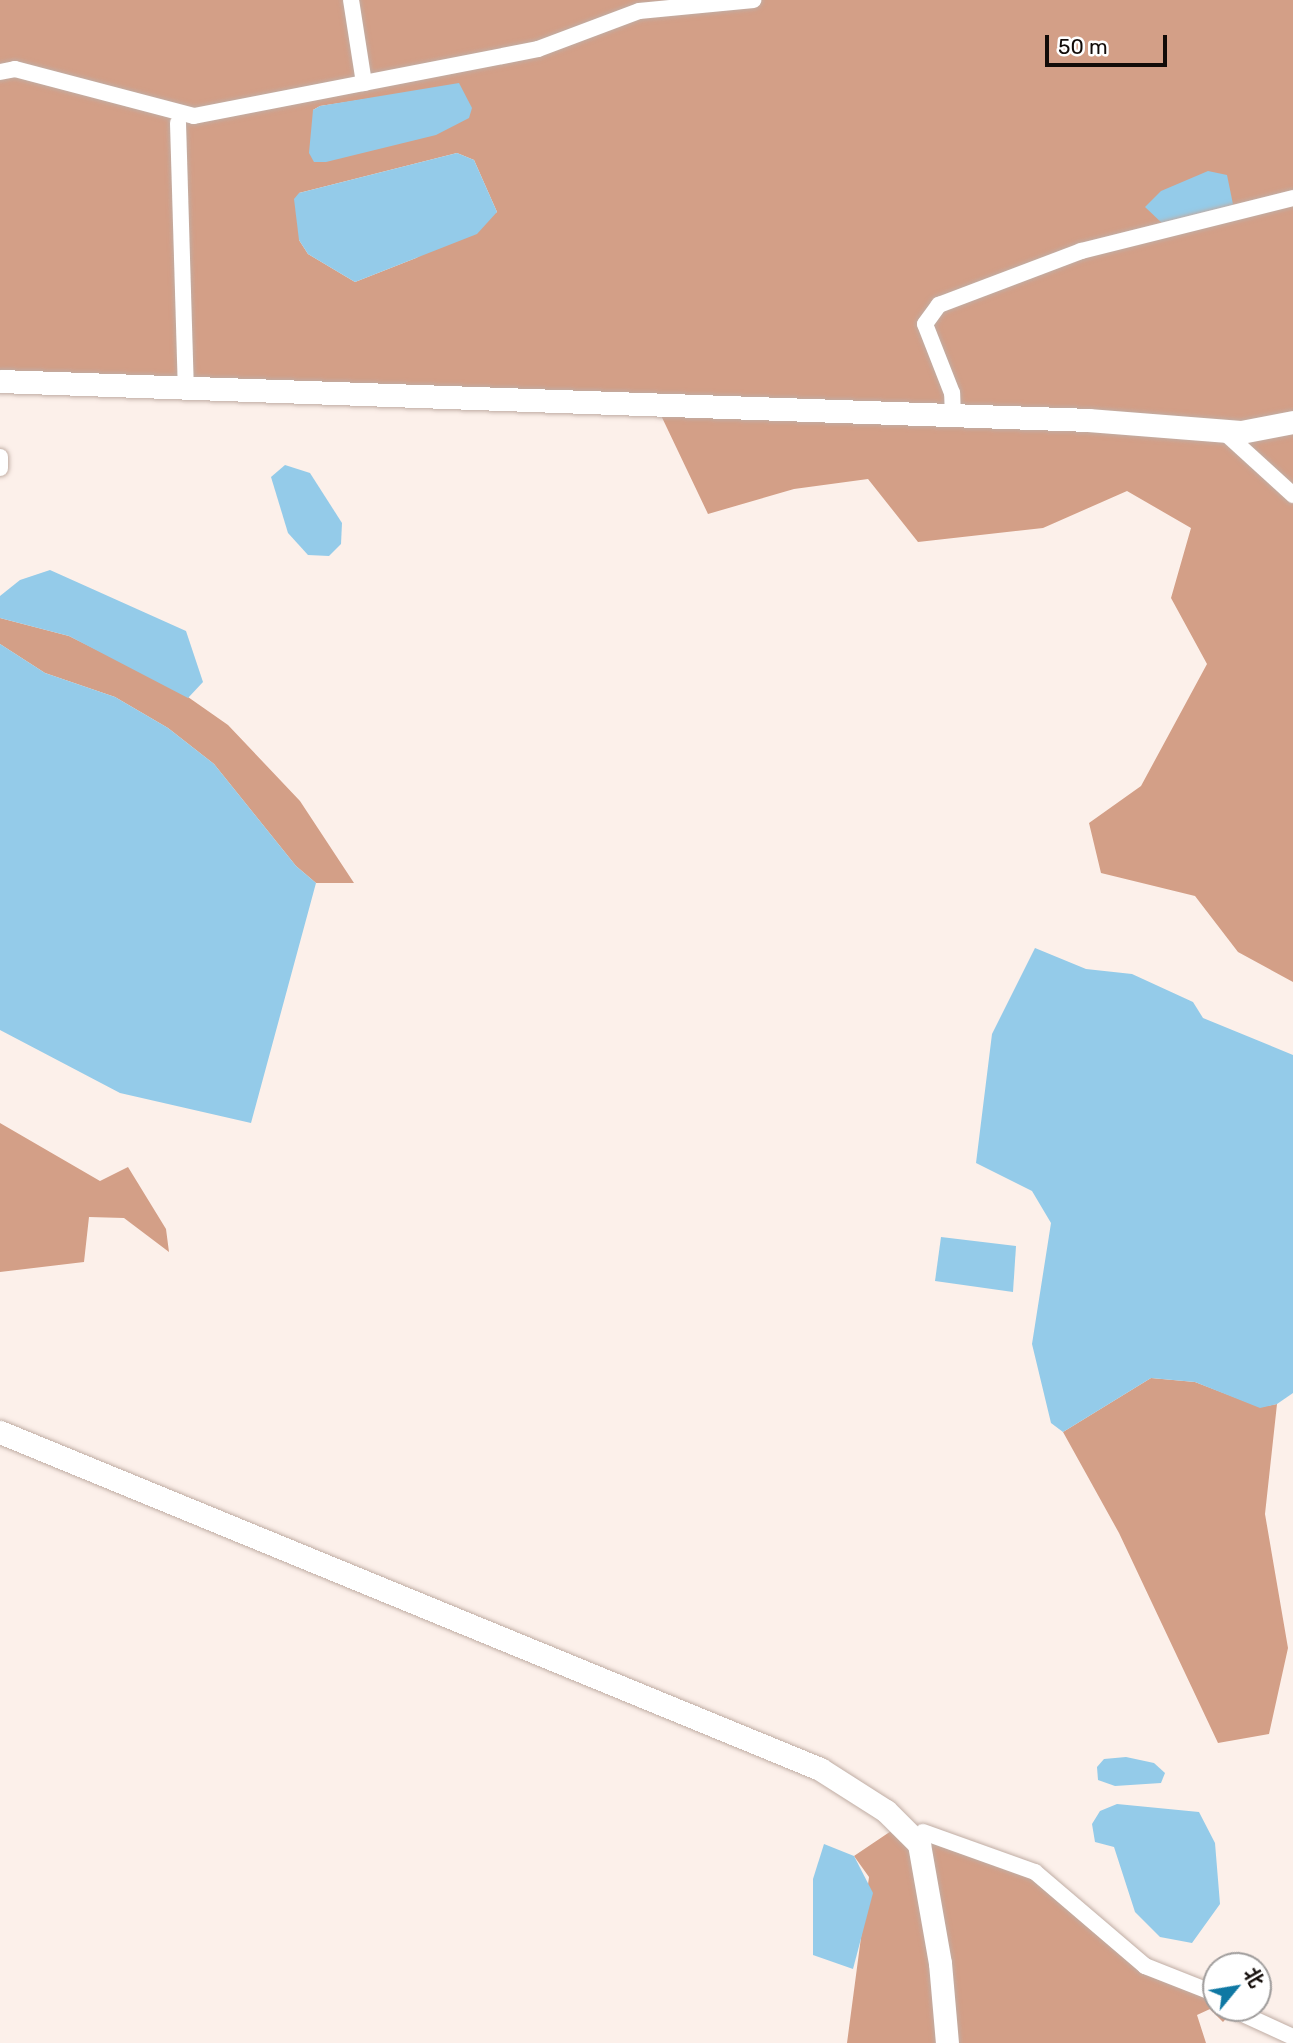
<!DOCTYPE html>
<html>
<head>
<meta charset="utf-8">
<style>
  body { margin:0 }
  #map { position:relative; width:1293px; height:2043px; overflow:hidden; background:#fcf0ea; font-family:Rubik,"Noto Sans SC",sans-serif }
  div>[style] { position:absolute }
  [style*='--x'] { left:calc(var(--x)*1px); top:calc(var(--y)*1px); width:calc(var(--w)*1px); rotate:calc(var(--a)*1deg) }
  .forest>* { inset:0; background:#d39f87 }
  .water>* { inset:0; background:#94cbe9 }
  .roads { filter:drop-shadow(0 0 2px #c0ada4) drop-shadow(0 0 2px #c0ada4) }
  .street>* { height:16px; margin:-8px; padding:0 8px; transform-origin:8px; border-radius:8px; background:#fff }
  .secondary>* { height:23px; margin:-11.5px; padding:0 11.5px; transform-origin:11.5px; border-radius:11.5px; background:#fff }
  span { translate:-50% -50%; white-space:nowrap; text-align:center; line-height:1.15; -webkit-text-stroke:5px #fff; paint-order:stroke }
  .north { position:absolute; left:1202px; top:1952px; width:70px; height:70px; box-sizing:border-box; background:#fff; border:2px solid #a09d9c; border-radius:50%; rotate:60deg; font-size:19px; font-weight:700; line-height:28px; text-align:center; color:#120b08 }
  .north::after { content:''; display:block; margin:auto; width:24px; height:32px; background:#0f78a3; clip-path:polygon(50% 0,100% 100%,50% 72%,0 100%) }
  .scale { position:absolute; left:1045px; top:35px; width:122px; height:32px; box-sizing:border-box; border:4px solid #120b08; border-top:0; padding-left:9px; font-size:21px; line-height:24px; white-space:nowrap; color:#120b08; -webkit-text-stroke:5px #fff; paint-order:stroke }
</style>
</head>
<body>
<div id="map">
  <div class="forest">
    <i style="clip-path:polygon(evenodd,0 0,1293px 0,1293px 982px,1238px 952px,1195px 896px,1101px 873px,1089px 823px,1141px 786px,1207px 664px,1171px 598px,1191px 528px,1127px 491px,1043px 528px,918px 542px,868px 479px,794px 489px,708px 514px,657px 407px,0 381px,0 0,393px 95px,313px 124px,313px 110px,320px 106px,393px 95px,0 0,457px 153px,474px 160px,497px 212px,416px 258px,355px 282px,308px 254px,299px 240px,299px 193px,457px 153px)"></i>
    <i style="clip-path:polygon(0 618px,69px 636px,178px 690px,228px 725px,300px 801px,354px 883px,316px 883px,296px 866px,214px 764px,168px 728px,115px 697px,45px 673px,0 644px)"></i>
    <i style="clip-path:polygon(0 1123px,100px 1181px,128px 1167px,166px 1229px,169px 1252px,124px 1218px,89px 1217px,84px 1262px,0 1272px)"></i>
    <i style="clip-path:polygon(1151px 1378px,1195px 1382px,1260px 1407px,1277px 1404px,1265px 1514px,1288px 1648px,1269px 1734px,1218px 1743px,1119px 1533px,1063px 1432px)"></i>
    <i style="clip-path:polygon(900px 1825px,1035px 1872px,1145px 1966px,1216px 1994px,1216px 2008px,1233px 2011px,1223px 2022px,1210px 2009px,1197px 2015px,1206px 2043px,847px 2043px,869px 1877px,854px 1856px)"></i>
  </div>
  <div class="water">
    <i style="clip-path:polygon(459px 83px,472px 108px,469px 118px,436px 135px,326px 162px,314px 162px,309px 153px,313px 110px,320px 106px)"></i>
    <i style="clip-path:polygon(457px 153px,474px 160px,497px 212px,477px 234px,355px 282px,308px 254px,299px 240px,294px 199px,299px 193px)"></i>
    <i style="clip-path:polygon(1208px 171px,1227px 175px,1235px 214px,1163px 224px,1145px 207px,1161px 191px)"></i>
    <i style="clip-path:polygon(285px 465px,310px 473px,342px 523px,341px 544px,329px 556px,308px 555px,288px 533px,271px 477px)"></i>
    <i style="clip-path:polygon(50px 570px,186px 631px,203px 682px,188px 698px,69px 636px,0 618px,0 596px,20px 580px)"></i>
    <i style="clip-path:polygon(0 644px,45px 673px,115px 697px,168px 728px,214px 764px,296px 866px,316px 883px,251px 1123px,120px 1093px,0 1030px)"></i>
    <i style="clip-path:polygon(1035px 948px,1086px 969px,1132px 974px,1193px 1002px,1203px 1018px,1293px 1055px,1293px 1393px,1277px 1404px,1260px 1408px,1195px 1382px,1151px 1378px,1063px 1432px,1051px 1423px,1032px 1344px,1051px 1223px,1032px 1191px,976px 1163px,992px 1034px)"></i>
    <i style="clip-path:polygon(941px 1237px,1016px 1246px,1013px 1292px,935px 1281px)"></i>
    <i style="clip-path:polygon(1126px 1757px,1154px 1763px,1165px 1773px,1161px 1783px,1115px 1786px,1098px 1780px,1097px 1767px,1104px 1759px)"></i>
    <i style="clip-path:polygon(1117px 1804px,1199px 1812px,1215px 1843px,1220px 1904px,1192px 1943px,1160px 1937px,1135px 1912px,1114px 1847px,1095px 1842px,1092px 1824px,1100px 1811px)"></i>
    <i style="clip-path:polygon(824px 1844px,854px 1856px,873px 1893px,853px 1969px,813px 1955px,813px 1879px)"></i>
  </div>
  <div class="roads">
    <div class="street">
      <i style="--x:351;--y:0;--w:84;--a:81.1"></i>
      <i style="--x:0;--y:72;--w:15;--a:-11"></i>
      <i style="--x:15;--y:69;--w:185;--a:14.7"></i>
      <i style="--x:194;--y:116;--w:350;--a:-11"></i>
      <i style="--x:538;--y:49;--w:108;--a:-20.6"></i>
      <i style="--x:639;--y:11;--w:115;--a:-5.5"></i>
      <i style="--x:178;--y:123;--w:262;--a:88.3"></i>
      <i style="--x:953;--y:418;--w:25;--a:-92"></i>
      <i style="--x:952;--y:393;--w:74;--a:-111.4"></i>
      <i style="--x:925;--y:324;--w:24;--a:-54"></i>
      <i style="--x:939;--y:305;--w:152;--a:-20.8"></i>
      <i style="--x:1081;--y:251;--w:219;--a:-14"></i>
      <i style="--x:1223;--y:431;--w:95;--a:42.4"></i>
      <i style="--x:0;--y:457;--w:11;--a:90"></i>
      <i style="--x:923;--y:1832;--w:119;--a:19.7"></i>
      <i style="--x:1035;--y:1872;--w:145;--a:40.5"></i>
      <i style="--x:1145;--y:1966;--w:76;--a:21.5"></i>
      <i style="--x:1230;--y:2008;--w:69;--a:24.7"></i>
    </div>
    <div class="secondary">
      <i style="--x:0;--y:381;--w:1089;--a:2.05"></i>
      <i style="--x:1088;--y:420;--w:153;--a:4.5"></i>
      <i style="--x:1241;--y:432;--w:53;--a:-10.9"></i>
      <i style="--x:0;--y:1432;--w:887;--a:22.34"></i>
      <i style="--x:820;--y:1769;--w:78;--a:32.5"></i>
      <i style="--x:886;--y:1811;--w:47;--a:45"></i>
      <i style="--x:919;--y:1844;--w:121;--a:80"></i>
      <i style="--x:940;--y:1963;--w:80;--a:85"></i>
    </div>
  </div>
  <div class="north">北</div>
  <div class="scale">50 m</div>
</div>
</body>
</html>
